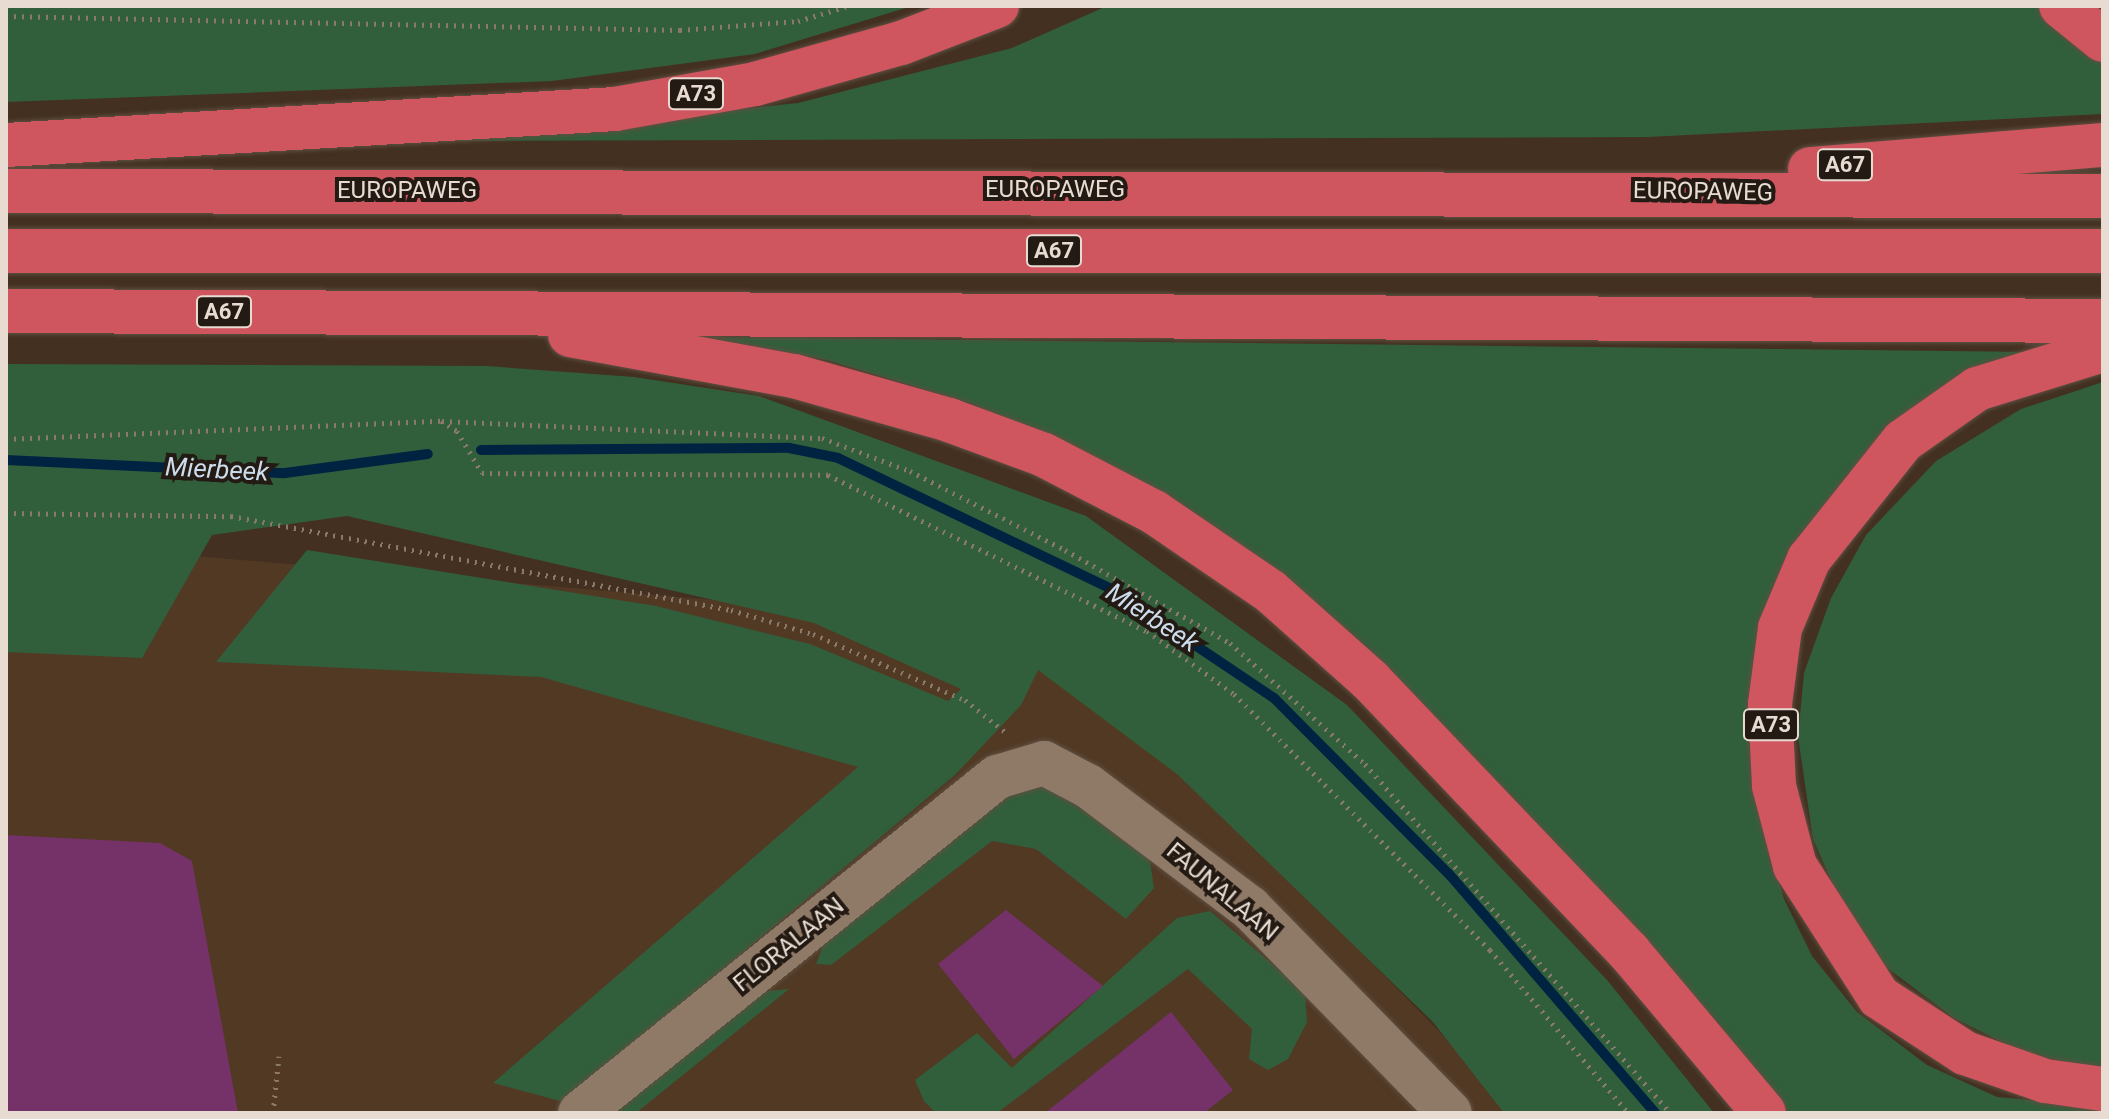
<!DOCTYPE html>
<html>
<head>
<meta charset="utf-8">
<style>
  body { margin:0 }
  #map { position:relative; width:2109px; height:1119px; overflow:hidden; background:#433020; font-family:Roboto,sans-serif }
  div>[style] { position:absolute }
  [style*='--x'] { left:calc(var(--x)*1px); top:calc(var(--y)*1px); width:calc(var(--w)*1px); rotate:calc(var(--a)*1deg) }
  .built>* { inset:0; background:#513924 }
  .green>* { inset:0; background:#325f3b }
  .stream>* { height:10px; margin:-5px; padding:0 5px; transform-origin:5px; border-radius:5px; background:#002342 }
  .building>* { inset:0; background:#753268 }
  .path>* { height:5px; margin-top:-2.5px; transform-origin:0; background:repeating-linear-gradient(90deg,#8a7a6c 0 2px,transparent 0 8px) }
  .roads { filter:drop-shadow(0 0 2px #5e4f41) drop-shadow(0 0 2px #5e4f41) }
  .minor>* { height:44px; margin:-22px; padding:0 22px; transform-origin:22px; border-radius:22px; background:#8f7967 }
  .highway>* { height:44px; margin:-22px; padding:0 22px; transform-origin:22px; border-radius:22px; background:#cf565f }
  span { translate:-50% -50%; white-space:nowrap; text-align:center; line-height:1.15; -webkit-text-stroke:8px #231a13; paint-order:stroke }
  .shield-label span { padding:2px 6px; background:#231a13; border:2px solid; border-radius:6px; -webkit-text-stroke-width:0 }
  .shield-label { font-size:22px; color:#e8dcd2; font-weight:700 }
  .street-label { font-size:24px; color:#e8dcd2 }
  .water-label { font-size:26px; color:#ccdced; font-style:italic }
  .frame { position:absolute; inset:0; border:8px solid #e8dcd2; pointer-events:none }
</style>
</head>
<body>
<div id="map">
  <div class="built">
    <i style="clip-path:polygon(6px 540px,1044px 628px,1519px 1113px,6px 1113px)"></i>
  </div>
  <div class="green">
    <i style="clip-path:polygon(6px 6px,912px 6px,755px 54px,552px 81px,6px 102px)"></i>
    <i style="clip-path:polygon(1107px 6px,2036px 6px,2103px 60px,2103px 114px,1648px 137px,442px 141px,798px 103px,1012px 48px)"></i>
    <i style="clip-path:polygon(707px 337px,2043px 352px,1910px 416px,1846px 476px,1806px 537px,1755px 697px,1751px 779px,1784px 899px,1812px 956px,1857px 1012px,1927px 1065px,1997px 1097px,2103px 1106px,2103px 1113px,1781px 1113px,1459px 743px,1333px 618px,1229px 537px,1109px 465px,970px 403px,827px 360px)"></i>
    <i style="clip-path:polygon(6px 364px,486px 366px,634px 377px,759px 396px,1086px 516px,1347px 705px,1607px 980px,1714px 1113px,1504px 1113px,1433px 1022px,1177px 774px,1038px 670px,1021px 705px,956px 774px,564px 1102px,493px 1083px,858px 767px,541px 677px,216px 662px,307px 550px,656px 606px,810px 644px,948px 701px,961px 689px,814px 623px,347px 516px,212px 535px,142px 658px,6px 652px)"></i>
    <i style="clip-path:polygon(2103px 382px,2103px 1067px,2091px 1067px,2024px 1053px,1954px 1018px,1886px 967px,1842px 905px,1813px 839px,1798px 736px,1804px 673px,1831px 598px,1866px 535px,1936px 461px,2021px 409px)"></i>
    <i style="clip-path:polygon(1010px 786px,1052px 786px,1148px 848px,1154px 888px,1126px 919px,1036px 849px,992px 841px,831px 965px,816px 964px,830px 928px)"></i>
    <i style="clip-path:polygon(1210px 911px,1305px 992px,1307px 1022px,1288px 1059px,1268px 1070px,1249px 1059px,1252px 1029px,1188px 969px,997px 1113px,936px 1113px,924px 1101px,915px 1080px,977px 1033px,1012px 1068px,1177px 918px)"></i>
    <i style="clip-path:polygon(789px 989px,636px 1113px,599px 1113px,755px 992px)"></i>
  </div>
  <div class="stream">
    <i style="--x:481;--y:450;--w:308;--a:-0.4"></i>
    <i style="--x:789;--y:448;--w:50;--a:11.5"></i>
    <i style="--x:838;--y:458;--w:305;--a:25.6"></i>
    <i style="--x:1113;--y:590;--w:194;--a:33.9"></i>
    <i style="--x:1274;--y:698;--w:248;--a:45.2"></i>
    <i style="--x:1449;--y:874;--w:316;--a:49.2"></i>
    <i style="--x:6;--y:460;--w:279;--a:2.7"></i>
    <i style="--x:285;--y:473;--w:144;--a:-7.6"></i>
  </div>
  <div class="building">
    <i style="clip-path:polygon(6px 835px,160px 843px,192px 861px,238px 1113px,6px 1113px)"></i>
    <i style="clip-path:polygon(1006px 910px,1103px 986px,1014px 1059px,938px 964px)"></i>
    <i style="clip-path:polygon(1171px 1012px,1233px 1090px,1204px 1113px,1045px 1113px)"></i>
  </div>
  <div class="path">
    <i style="--x:6;--y:16;--w:674;--a:1.19"></i>
    <i style="--x:680;--y:30;--w:118;--a:-4.4"></i>
    <i style="--x:798;--y:21;--w:52;--a:-16.7"></i>
    <i style="--x:442;--y:421;--w:380;--a:2.6"></i>
    <i style="--x:822;--y:438;--w:94;--a:20.6"></i>
    <i style="--x:910;--y:471;--w:174;--a:27"></i>
    <i style="--x:1065;--y:550;--w:189;--a:29.4"></i>
    <i style="--x:1230;--y:643;--w:181;--a:41.9"></i>
    <i style="--x:1365;--y:764;--w:463;--a:48.8"></i>
    <i style="--x:6;--y:439;--w:435;--a:-2.4"></i>
    <i style="--x:441;--y:421;--w:19;--a:32"></i>
    <i style="--x:457;--y:431;--w:49;--a:59.2"></i>
    <i style="--x:482;--y:473;--w:346;--a:0.3"></i>
    <i style="--x:828;--y:475;--w:355;--a:26.1"></i>
    <i style="--x:1147;--y:631;--w:107;--a:35.9"></i>
    <i style="--x:1234;--y:694;--w:362;--a:45"></i>
    <i style="--x:1490;--y:950;--w:214;--a:49.7"></i>
    <i style="--x:6;--y:513;--w:225;--a:0.8"></i>
    <i style="--x:231;--y:516;--w:509;--a:10.65"></i>
    <i style="--x:731;--y:610;--w:85;--a:16.3"></i>
    <i style="--x:813;--y:634;--w:166;--a:23.5"></i>
    <i style="--x:965;--y:700;--w:56;--a:38.5"></i>
    <i style="--x:273;--y:1113;--w:57;--a:-84"></i>
  </div>
  <div class="roads">
    <div class="minor">
      <i style="--x:580;--y:1113;--w:536;--a:-38.86"></i>
      <i style="--x:997;--y:777;--w:49;--a:-16.6"></i>
      <i style="--x:1044;--y:763;--w:50;--a:27.6"></i>
      <i style="--x:1088;--y:786;--w:203;--a:37"></i>
      <i style="--x:1250;--y:908;--w:286;--a:45.7"></i>
    </div>
    <div class="highway">
      <i style="--x:2061;--y:6;--w:54;--a:39"></i>
      <i style="--x:6;--y:145;--w:610;--a:-3.38"></i>
      <i style="--x:615;--y:109;--w:142;--a:-10.1"></i>
      <i style="--x:755;--y:84;--w:152;--a:-15.7"></i>
      <i style="--x:901;--y:43;--w:103;--a:-21.1"></i>
      <i style="--x:1810;--y:169;--w:294;--a:-4.7"></i>
      <i style="--x:6;--y:191;--w:2097;--a:0.14"></i>
      <i style="--x:6;--y:251;--w:2097;--a:0"></i>
      <i style="--x:6;--y:311;--w:2097;--a:0.27"></i>
      <i style="--x:570;--y:335;--w:228;--a:10.4"></i>
      <i style="--x:794;--y:376;--w:161;--a:15.8"></i>
      <i style="--x:949;--y:420;--w:101;--a:20.2"></i>
      <i style="--x:1044;--y:455;--w:124;--a:27.4"></i>
      <i style="--x:1154;--y:512;--w:140;--a:34.3"></i>
      <i style="--x:1270;--y:591;--w:134;--a:41.7"></i>
      <i style="--x:1370;--y:680;--w:376;--a:46.4"></i>
      <i style="--x:1629;--y:952;--w:210;--a:50"></i>
      <i style="--x:2103;--y:350;--w:132;--a:162.8"></i>
      <i style="--x:1977;--y:389;--w:90;--a:144.9"></i>
      <i style="--x:1903;--y:441;--w:151;--a:128.5"></i>
      <i style="--x:1809;--y:559;--w:75;--a:112.8"></i>
      <i style="--x:1780;--y:628;--w:77;--a:97.5"></i>
      <i style="--x:1770;--y:704;--w:82;--a:87.2"></i>
      <i style="--x:1774;--y:786;--w:83;--a:75.3"></i>
      <i style="--x:1795;--y:866;--w:156;--a:57.3"></i>
      <i style="--x:1879;--y:997;--w:103;--a:33.1"></i>
      <i style="--x:1965;--y:1053;--w:85;--a:19.3"></i>
      <i style="--x:2045;--y:1081;--w:59;--a:7.9"></i>
    </div>
  </div>
  <div class="shield-label">
    <span style="left:696px;top:94px">A73</span>
    <span style="left:1845px;top:165px">A67</span>
    <span style="left:1054px;top:251px">A67</span>
    <span style="left:224px;top:312px">A67</span>
    <span style="left:1771px;top:725px">A73</span>
  </div>
  <div class="street-label">
    <span style="left:1055px;top:190px">EUROPAWEG</span>
    <span style="left:407px;top:191px">EUROPAWEG</span>
    <span style="left:1703px;top:192px;rotate:1deg">EUROPAWEG</span>
    <span style="left:1222px;top:892px;rotate:40deg">FAUNALAAN</span>
    <span style="left:789px;top:945px;rotate:-39deg">FLORALAAN</span>
  </div>
  <div class="water-label">
    <span style="left:217px;top:470px;rotate:3deg">Mierbeek</span>
    <span style="left:1152px;top:618px;rotate:33deg">Mierbeek</span>
  </div>
  <div class="frame"></div>
</div>
</body>
</html>
